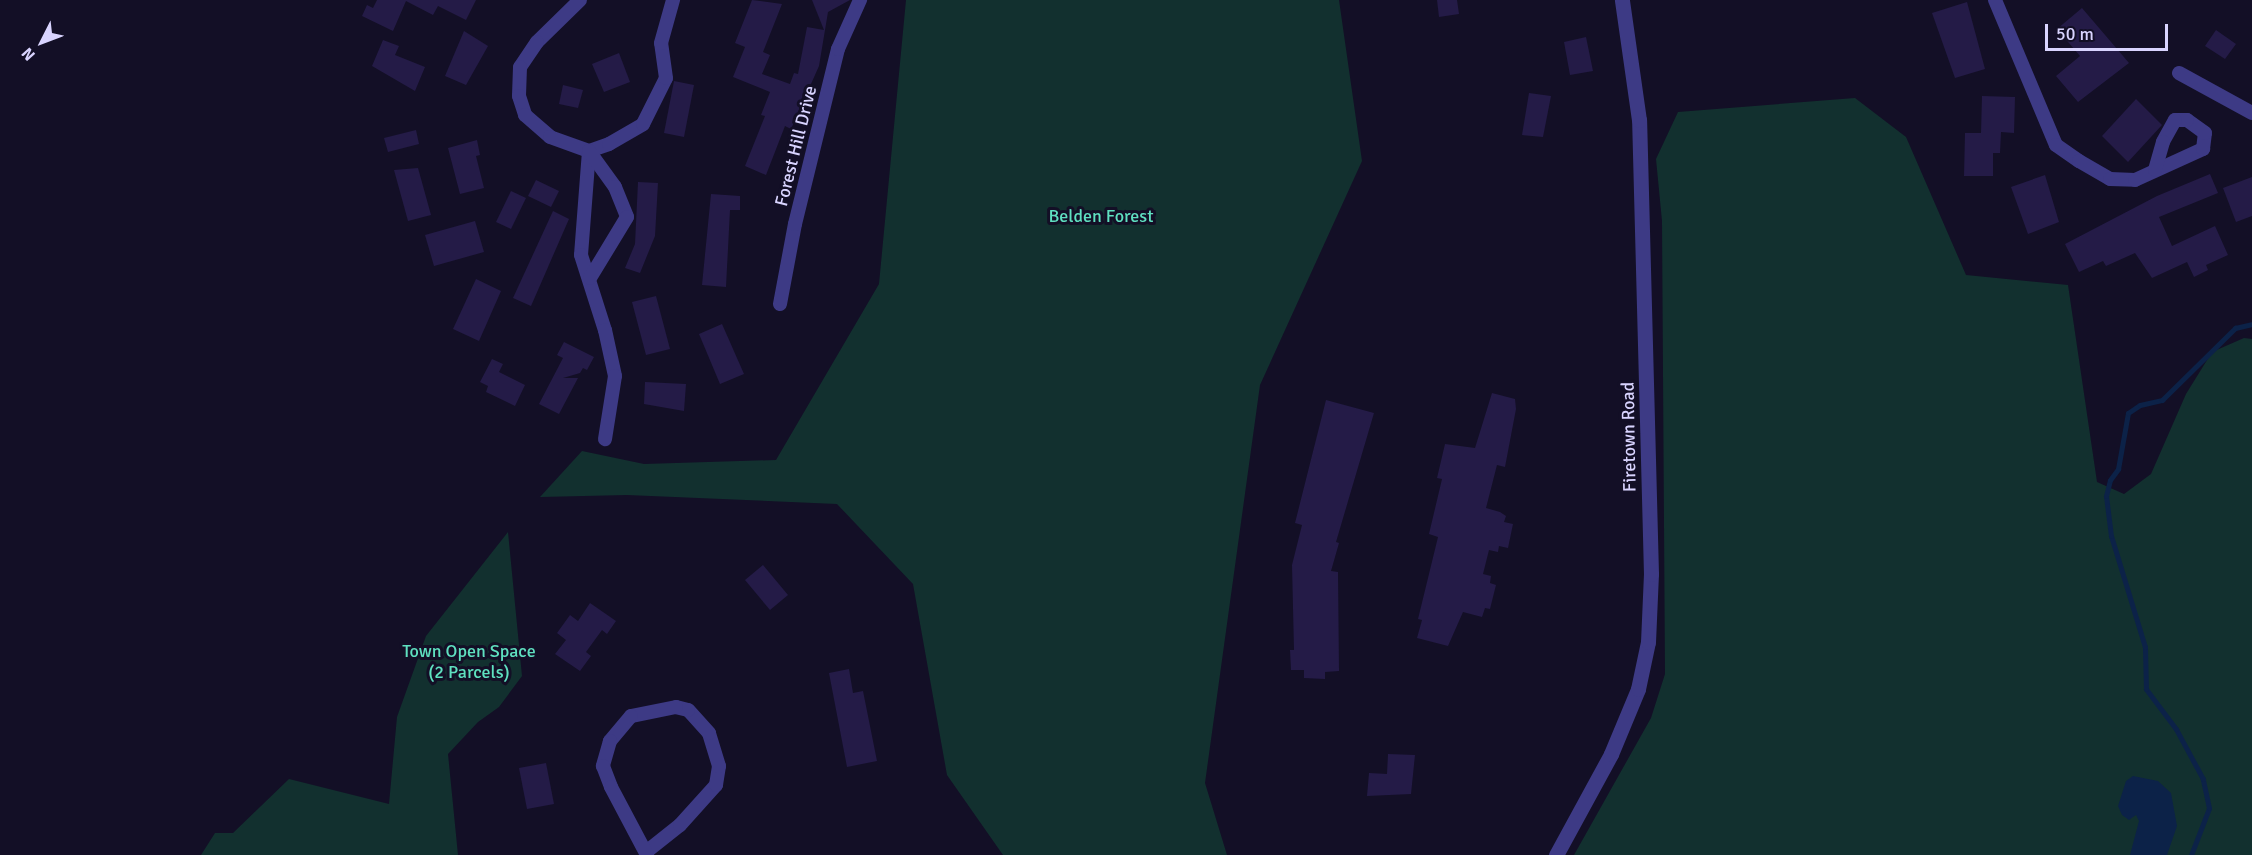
<!DOCTYPE html>
<html>
<head>
<meta charset="utf-8">
<style>
  body { margin:0 }
  #map { position:relative; width:2252px; height:855px; overflow:hidden; background:#130f26; font-family:Signika,sans-serif }
  div>[style] { position:absolute }
  [style*='--x'] { left:calc(var(--x)*1px); top:calc(var(--y)*1px); width:calc(var(--w)*1px); rotate:calc(var(--a)*1deg) }
  .green>* { inset:0; background:#12302f }
  .water>* { inset:0; background:#0c2248 }
  .stream>* { height:5px; margin:-2.5px; padding:0 2.5px; transform-origin:2.5px; border-radius:2.5px; background:#0c2248 }
  .building>* { inset:0; background:#241b47 }
  .minor>* { height:14px; margin:-7px; padding:0 7px; transform-origin:7px; border-radius:7px; background:#3d3a85 }
  .tertiary>* { height:15px; margin:-7.5px; padding:0 7.5px; transform-origin:7.5px; border-radius:7.5px; background:#3d3a85 }
  span { translate:-50% -50%; white-space:nowrap; text-align:center; line-height:1.15; -webkit-text-stroke:6px #130f26; paint-order:stroke }
  .street-label { font-size:18px; color:#d9d4ff }
  .park-label { font-size:18px; color:#5fe0c0 }
  .north { position:absolute; left:12px; top:12px; width:60px; height:60px; -webkit-text-stroke:4px #130f26; paint-order:stroke; rotate:228deg; font-size:16px; font-weight:700; line-height:24px; text-align:center; color:#d9d4ff }
  .north::after { content:''; display:block; margin:auto; width:21px; height:27px; background:#d9d4ff; clip-path:polygon(50% 0,100% 100%,50% 72%,0 100%) }
  .scale { position:absolute; left:2045px; top:24px; width:123px; height:27px; box-sizing:border-box; border:3px solid #d9d4ff; border-top:0; padding-left:8px; font-size:18px; line-height:21px; white-space:nowrap; color:#d9d4ff; -webkit-text-stroke:4px #130f26; paint-order:stroke }
</style>
</head>
<body>
<div id="map">
  <div class="green">
    <i style="clip-path:polygon(906px 0,1339px 0,1362px 161px,1260px 385px,1205px 783px,1227px 855px,1003px 855px,947px 775px,913px 584px,837px 504px,627px 495px,540px 497px,582px 451px,644px 464px,776px 460px,879px 284px)"></i>
    <i style="clip-path:polygon(1855px 98px,1906px 137px,1966px 275px,2068px 285px,2097px 482px,2124px 494px,2151px 474px,2186px 394px,2212px 352px,2244px 338px,2252px 339px,2252px 855px,1574px 855px,1651px 718px,1665px 674px,1662px 221px,1656px 159px,1678px 112px)"></i>
    <i style="clip-path:polygon(508px 532px,522px 676px,499px 707px,478px 722px,448px 754px,458px 855px,201px 855px,215px 833px,233px 833px,289px 779px,389px 804px,397px 717px,426px 636px)"></i>
  </div>
  <div class="water">
    <i style="clip-path:polygon(2133px 776px,2158px 781px,2171px 793px,2177px 826px,2167px 855px,2130px 855px,2139px 821px,2136px 815px,2129px 820px,2122px 815px,2118px 806px,2126px 781px)"></i>
  </div>
  <div class="stream">
    <i style="--x:2191;--y:855;--w:50;--a:-69"></i>
    <i style="--x:2209;--y:808;--w:30;--a:-102"></i>
    <i style="--x:2203;--y:779;--w:57;--a:-118.4"></i>
    <i style="--x:2176;--y:729;--w:50;--a:-126.9"></i>
    <i style="--x:2146;--y:689;--w:42;--a:-91.4"></i>
    <i style="--x:2145;--y:647;--w:116;--a:-107"></i>
    <i style="--x:2111;--y:536;--w:40;--a:-97.1"></i>
    <i style="--x:2106;--y:496;--w:16;--a:-76"></i>
    <i style="--x:2110;--y:480;--w:14;--a:-54"></i>
    <i style="--x:2118;--y:469;--w:57;--a:-79.9"></i>
    <i style="--x:2128;--y:413;--w:14;--a:-34"></i>
    <i style="--x:2140;--y:405;--w:23;--a:-13"></i>
    <i style="--x:2162;--y:400;--w:103;--a:-44.6"></i>
    <i style="--x:2235;--y:328;--w:17;--a:-13"></i>
  </div>
  <div class="building">
    <i style="clip-path:polygon(377px 0,476px 0,466px 20px,438px 6px,433px 15px,406px 1px,393px 31px,362px 16px,367px 5px,373px 8px)"></i>
    <i style="clip-path:polygon(752px 0,782px 4px,763px 52px,770px 55px,762px 74px,790px 84px,794px 73px,798px 74px,807px 27px,824px 30px,812px 0,850px 0,828px 12px,819px 66px,791px 129px,785px 126px,766px 175px,745px 166px,765px 116px,761px 115px,770px 92px,733px 77px,745px 47px,735px 43px)"></i>
    <i style="clip-path:polygon(1437px 0,1457px 0,1459px 14px,1439px 17px)"></i>
    <i style="clip-path:polygon(1967px 2px,1985px 69px,1955px 78px,1932px 13px)"></i>
    <i style="clip-path:polygon(2082px 8px,2129px 63px,2078px 102px,2056px 76px,2080px 56px,2057px 29px)"></i>
    <i style="clip-path:polygon(2216px 30px,2236px 44px,2225px 59px,2205px 46px)"></i>
    <i style="clip-path:polygon(464px 31px,488px 46px,466px 85px,445px 76px)"></i>
    <i style="clip-path:polygon(1586px 37px,1593px 71px,1570px 75px,1564px 42px)"></i>
    <i style="clip-path:polygon(383px 40px,399px 46px,395px 55px,425px 67px,415px 91px,372px 66px)"></i>
    <i style="clip-path:polygon(619px 53px,630px 82px,604px 92px,592px 64px)"></i>
    <i style="clip-path:polygon(674px 81px,694px 85px,684px 137px,664px 133px)"></i>
    <i style="clip-path:polygon(563px 85px,583px 90px,578px 108px,559px 104px)"></i>
    <i style="clip-path:polygon(1529px 93px,1551px 96px,1543px 137px,1522px 135px)"></i>
    <i style="clip-path:polygon(1982px 96px,2015px 97px,2014px 133px,2001px 132px,2000px 153px,1993px 153px,1993px 176px,1964px 176px,1965px 133px,1981px 133px)"></i>
    <i style="clip-path:polygon(2136px 99px,2162px 125px,2128px 162px,2102px 136px)"></i>
    <i style="clip-path:polygon(416px 130px,419px 144px,388px 152px,384px 138px)"></i>
    <i style="clip-path:polygon(477px 140px,480px 155px,476px 156px,484px 188px,460px 194px,448px 148px)"></i>
    <i style="clip-path:polygon(418px 168px,431px 215px,408px 221px,394px 170px)"></i>
    <i style="clip-path:polygon(2210px 174px,2218px 193px,2159px 217px,2172px 246px,2215px 226px,2228px 255px,2206px 265px,2208px 270px,2194px 277px,2187px 262px,2152px 278px,2135px 253px,2106px 266px,2103px 261px,2079px 272px,2065px 244px,2157px 196px)"></i>
    <i style="clip-path:polygon(2045px 175px,2059px 222px,2028px 234px,2011px 187px)"></i>
    <i style="clip-path:polygon(2252px 177px,2252px 216px,2236px 222px,2223px 188px)"></i>
    <i style="clip-path:polygon(536px 180px,559px 191px,551px 207px,528px 196px)"></i>
    <i style="clip-path:polygon(638px 182px,658px 183px,655px 236px,640px 273px,625px 268px,635px 244px)"></i>
    <i style="clip-path:polygon(511px 191px,526px 198px,511px 229px,496px 222px)"></i>
    <i style="clip-path:polygon(711px 194px,740px 196px,740px 210px,730px 210px,726px 287px,702px 285px)"></i>
    <i style="clip-path:polygon(553px 211px,569px 219px,531px 306px,513px 298px)"></i>
    <i style="clip-path:polygon(475px 221px,484px 252px,434px 266px,425px 235px)"></i>
    <i style="clip-path:polygon(476px 279px,501px 291px,479px 341px,453px 329px)"></i>
    <i style="clip-path:polygon(656px 296px,670px 349px,646px 355px,632px 302px)"></i>
    <i style="clip-path:polygon(722px 324px,744px 374px,720px 384px,699px 334px)"></i>
    <i style="clip-path:polygon(564px 342px,594px 357px,587px 370px,583px 368px,580px 373px,563px 378px,578px 378px,559px 414px,539px 404px,563px 358px,557px 355px)"></i>
    <i style="clip-path:polygon(492px 359px,503px 364px,499px 372px,525px 385px,515px 406px,486px 392px,488px 386px,480px 382px)"></i>
    <i style="clip-path:polygon(645px 382px,686px 384px,684px 411px,644px 404px)"></i>
    <i style="clip-path:polygon(1492px 393px,1515px 399px,1516px 409px,1505px 467px,1497px 465px,1486px 508px,1500px 512px,1506px 516px,1504px 522px,1513px 524px,1508px 548px,1499px 546px,1498px 552px,1489px 550px,1483px 574px,1491px 576px,1490px 583px,1496px 585px,1490px 609px,1485px 608px,1482px 617px,1463px 612px,1448px 646px,1417px 638px,1422px 620px,1418px 619px,1438px 537px,1429px 534px,1442px 479px,1437px 478px,1445px 444px,1475px 448px)"></i>
    <i style="clip-path:polygon(1326px 400px,1374px 413px,1336px 542px,1339px 543px,1331px 571px,1338px 572px,1339px 671px,1325px 672px,1325px 679px,1304px 678px,1304px 670px,1291px 670px,1290px 650px,1294px 650px,1292px 565px,1302px 525px,1295px 523px)"></i>
    <i style="clip-path:polygon(763px 565px,788px 595px,770px 610px,745px 580px)"></i>
    <i style="clip-path:polygon(590px 603px,616px 621px,607px 634px,602px 630px,586px 652px,591px 656px,580px 671px,555px 654px,566px 640px,557px 633px,570px 615px,578px 621px)"></i>
    <i style="clip-path:polygon(849px 669px,853px 693px,863px 691px,877px 761px,847px 767px,829px 673px)"></i>
    <i style="clip-path:polygon(1388px 754px,1415px 755px,1411px 794px,1367px 796px,1369px 773px,1387px 774px)"></i>
    <i style="clip-path:polygon(546px 763px,554px 804px,527px 809px,519px 768px)"></i>
  </div>
  <div class="minor">
    <i style="--x:580;--y:0;--w:60;--a:135.7"></i>
    <i style="--x:537;--y:42;--w:30;--a:124"></i>
    <i style="--x:520;--y:67;--w:29;--a:92"></i>
    <i style="--x:519;--y:96;--w:20;--a:72"></i>
    <i style="--x:525;--y:115;--w:33;--a:41"></i>
    <i style="--x:550;--y:137;--w:41;--a:19.7"></i>
    <i style="--x:589;--y:151;--w:21;--a:-19"></i>
    <i style="--x:609;--y:144;--w:39;--a:-30"></i>
    <i style="--x:643;--y:124;--w:51;--a:-63.4"></i>
    <i style="--x:666;--y:78;--w:35;--a:-98"></i>
    <i style="--x:661;--y:43;--w:45;--a:-74.4"></i>
    <i style="--x:1995;--y:0;--w:157;--a:67.2"></i>
    <i style="--x:2056;--y:145;--w:28;--a:35"></i>
    <i style="--x:2079;--y:161;--w:36;--a:30"></i>
    <i style="--x:2110;--y:179;--w:25;--a:2"></i>
    <i style="--x:2135;--y:180;--w:75;--a:-24.5"></i>
    <i style="--x:2203;--y:149;--w:16;--a:-83"></i>
    <i style="--x:2205;--y:133;--w:22;--a:-144"></i>
    <i style="--x:2187;--y:120;--w:12;--a:180"></i>
    <i style="--x:2175;--y:120;--w:25;--a:119"></i>
    <i style="--x:2163;--y:142;--w:29;--a:106"></i>
    <i style="--x:2179;--y:73;--w:83;--a:28.7"></i>
    <i style="--x:589;--y:151;--w:104;--a:94.4"></i>
    <i style="--x:581;--y:255;--w:79;--a:72.3"></i>
    <i style="--x:605;--y:330;--w:47;--a:77.7"></i>
    <i style="--x:615;--y:376;--w:64;--a:99"></i>
    <i style="--x:589;--y:151;--w:44;--a:54.2"></i>
    <i style="--x:615;--y:187;--w:32;--a:68"></i>
    <i style="--x:627;--y:217;--w:71;--a:121.2"></i>
    <i style="--x:780;--y:304;--w:81;--a:-79.4"></i>
    <i style="--x:795;--y:224;--w:180;--a:-76.2"></i>
    <i style="--x:838;--y:49;--w:54;--a:-65.8"></i>
    <i style="--x:646;--y:852;--w:43;--a:-38.5"></i>
    <i style="--x:680;--y:825;--w:54;--a:-48"></i>
    <i style="--x:716;--y:785;--w:19;--a:-81"></i>
    <i style="--x:719;--y:766;--w:34;--a:-107"></i>
    <i style="--x:709;--y:733;--w:31;--a:-132"></i>
    <i style="--x:688;--y:710;--w:12;--a:-166"></i>
    <i style="--x:676;--y:707;--w:46;--a:168.7"></i>
    <i style="--x:631;--y:716;--w:33;--a:130"></i>
    <i style="--x:610;--y:741;--w:26;--a:106"></i>
    <i style="--x:603;--y:766;--w:22;--a:69"></i>
    <i style="--x:611;--y:787;--w:77;--a:62.1"></i>
  </div>
  <div class="tertiary">
    <i style="--x:1556;--y:855;--w:115;--a:-61.4"></i>
    <i style="--x:1611;--y:754;--w:70;--a:-67.4"></i>
    <i style="--x:1638;--y:689;--w:48;--a:-78"></i>
    <i style="--x:1648;--y:642;--w:68;--a:-87.5"></i>
    <i style="--x:1651;--y:574;--w:454;--a:-91.5"></i>
    <i style="--x:1639;--y:120;--w:121;--a:-98.1"></i>
  </div>
  <div class="street-label">
    <span style="left:796px;top:146px;rotate:-76deg">Forest Hill Drive</span>
    <span style="left:1629px;top:437px;rotate:-91deg">Firetown Road</span>
  </div>
  <div class="park-label">
    <span style="left:1101px;top:216px">Belden Forest</span>
    <span style="left:469px;top:662px">Town Open Space<br>(2 Parcels)</span>
  </div>
  <div class="north">N</div>
  <div class="scale">50 m</div>
</div>
</body>
</html>
